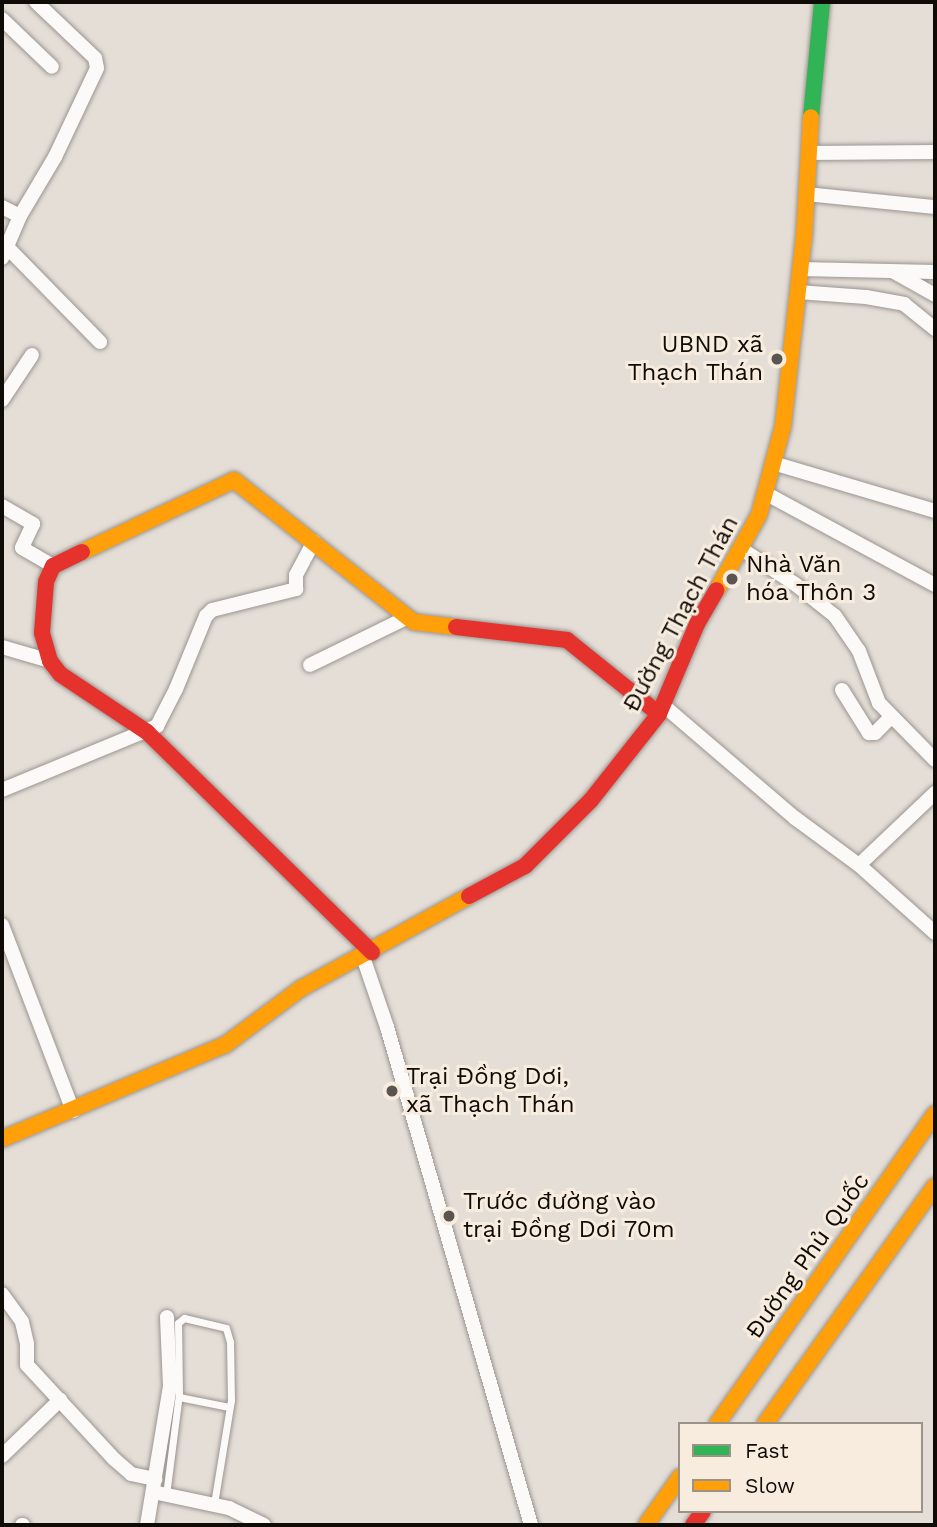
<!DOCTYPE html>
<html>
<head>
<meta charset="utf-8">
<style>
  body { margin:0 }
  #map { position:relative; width:937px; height:1527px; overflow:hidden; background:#e5ded7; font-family:"Work Sans",sans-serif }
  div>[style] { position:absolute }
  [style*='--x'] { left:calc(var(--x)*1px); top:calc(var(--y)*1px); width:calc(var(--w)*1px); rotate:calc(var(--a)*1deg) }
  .roads { filter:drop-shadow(0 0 2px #9b9590) drop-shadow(0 0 2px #9b9590) }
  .lane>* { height:7px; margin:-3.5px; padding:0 3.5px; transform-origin:3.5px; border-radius:3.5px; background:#fbfaf9 }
  .street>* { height:14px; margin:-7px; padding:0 7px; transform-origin:7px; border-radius:7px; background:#fbfaf9 }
  .fast>* { height:16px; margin:-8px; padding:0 8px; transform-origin:8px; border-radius:8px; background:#30b455 }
  .slow>* { height:16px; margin:-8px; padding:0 8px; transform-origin:8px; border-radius:8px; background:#ff9f0a }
  .jam>* { height:16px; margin:-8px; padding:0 8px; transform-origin:8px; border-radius:8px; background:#e5322d }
  .dots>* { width:19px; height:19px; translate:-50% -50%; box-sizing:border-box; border:4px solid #f8ecde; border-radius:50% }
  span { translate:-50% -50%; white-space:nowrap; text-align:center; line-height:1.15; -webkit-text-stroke:6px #f8ecde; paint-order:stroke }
  .poi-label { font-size:24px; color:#0f0b07 }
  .right { translate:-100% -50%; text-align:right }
  .left { translate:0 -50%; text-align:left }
  .street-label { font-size:24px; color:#0f0b07 }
  .frame { position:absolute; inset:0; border:4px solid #0f0b07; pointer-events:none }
  .legend { position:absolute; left:678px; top:1422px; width:245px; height:91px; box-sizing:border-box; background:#f8ecde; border:2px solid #9b9288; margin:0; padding:9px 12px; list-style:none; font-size:21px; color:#0f0b07 }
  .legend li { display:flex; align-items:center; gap:14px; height:35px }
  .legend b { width:35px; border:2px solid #9b9288 }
</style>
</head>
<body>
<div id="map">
  <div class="roads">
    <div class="lane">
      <i style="--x:179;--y:1397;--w:51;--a:11.3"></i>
      <i style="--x:166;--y:1495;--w:102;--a:-82.7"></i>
      <i style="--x:179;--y:1394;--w:71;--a:-90.8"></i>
      <i style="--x:178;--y:1323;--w:8;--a:-40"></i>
      <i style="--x:184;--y:1318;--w:43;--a:13.4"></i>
      <i style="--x:226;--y:1328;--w:15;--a:74"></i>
      <i style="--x:230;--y:1342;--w:58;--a:89"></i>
      <i style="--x:231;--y:1400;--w:105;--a:99.3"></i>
    </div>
    <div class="street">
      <i style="--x:2;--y:19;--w:69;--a:43.8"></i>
      <i style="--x:809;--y:153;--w:126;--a:-0.5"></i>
      <i style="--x:806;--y:194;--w:130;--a:5.8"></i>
      <i style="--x:2;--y:207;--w:20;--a:27"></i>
      <i style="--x:7;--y:247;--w:133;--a:45.6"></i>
      <i style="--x:2;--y:258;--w:46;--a:-66.8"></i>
      <i style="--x:20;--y:216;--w:69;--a:-59.3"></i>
      <i style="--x:55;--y:157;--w:98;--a:-64.7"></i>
      <i style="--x:97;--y:68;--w:10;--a:-101"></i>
      <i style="--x:95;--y:58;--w:81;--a:-136.5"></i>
      <i style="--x:800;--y:269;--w:135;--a:1.3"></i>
      <i style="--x:894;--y:272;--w:47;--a:29.3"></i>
      <i style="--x:798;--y:292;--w:68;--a:4.2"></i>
      <i style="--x:866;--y:297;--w:39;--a:10"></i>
      <i style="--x:904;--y:304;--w:40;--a:39"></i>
      <i style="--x:2;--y:400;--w:54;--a:-56.3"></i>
      <i style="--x:773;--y:463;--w:169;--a:16.5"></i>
      <i style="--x:765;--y:493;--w:193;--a:28.4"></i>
      <i style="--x:2;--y:506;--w:36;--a:30"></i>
      <i style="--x:33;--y:524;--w:26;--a:115"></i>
      <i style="--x:22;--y:548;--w:36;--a:30"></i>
      <i style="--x:740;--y:548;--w:66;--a:33.2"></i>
      <i style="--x:795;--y:584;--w:51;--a:38.7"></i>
      <i style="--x:835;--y:616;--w:42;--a:55.6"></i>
      <i style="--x:859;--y:651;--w:56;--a:69"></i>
      <i style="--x:879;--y:703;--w:80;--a:45.5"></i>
      <i style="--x:2;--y:647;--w:50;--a:16.3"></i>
      <i style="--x:310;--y:665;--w:107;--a:-26.1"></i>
      <i style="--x:842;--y:690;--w:51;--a:57.9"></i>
      <i style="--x:869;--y:733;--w:6;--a:0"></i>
      <i style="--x:875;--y:733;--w:23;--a:-45"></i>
      <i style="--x:663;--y:705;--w:174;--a:40.6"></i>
      <i style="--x:795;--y:818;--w:79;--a:36.3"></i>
      <i style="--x:859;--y:865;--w:102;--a:41.8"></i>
      <i style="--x:2;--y:790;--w:168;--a:-22.4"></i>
      <i style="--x:157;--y:726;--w:42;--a:-62.8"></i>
      <i style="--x:176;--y:689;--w:79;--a:-67.7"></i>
      <i style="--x:206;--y:616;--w:8;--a:-45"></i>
      <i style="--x:212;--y:610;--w:87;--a:-14"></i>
      <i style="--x:296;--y:589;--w:14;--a:-90"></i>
      <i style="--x:296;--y:575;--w:38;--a:-62"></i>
      <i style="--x:859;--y:865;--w:105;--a:-43.5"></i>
      <i style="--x:2;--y:925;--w:199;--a:69.1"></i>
      <i style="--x:363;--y:957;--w:74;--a:71.1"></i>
      <i style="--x:387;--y:1027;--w:518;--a:73.87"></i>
      <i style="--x:2;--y:1294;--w:34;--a:54"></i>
      <i style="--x:22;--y:1322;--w:23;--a:77"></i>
      <i style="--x:27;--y:1344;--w:21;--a:90"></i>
      <i style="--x:27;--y:1365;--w:128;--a:47.2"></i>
      <i style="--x:114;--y:1459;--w:23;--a:41"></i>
      <i style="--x:131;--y:1474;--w:25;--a:12"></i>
      <i style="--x:2;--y:1456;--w:81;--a:-44"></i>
      <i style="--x:153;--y:1492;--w:78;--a:11.9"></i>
      <i style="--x:229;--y:1508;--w:39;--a:26"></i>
      <i style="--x:22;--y:1525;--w:1;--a:0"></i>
      <i style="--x:147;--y:1525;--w:141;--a:-80.6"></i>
      <i style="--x:170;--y:1386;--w:69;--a:-92.5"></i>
    </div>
    <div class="fast">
      <i style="--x:811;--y:117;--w:116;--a:-84.5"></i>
    </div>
    <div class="slow">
      <i style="--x:82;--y:552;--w:168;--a:-25.3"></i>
      <i style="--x:234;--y:480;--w:229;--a:38.3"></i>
      <i style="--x:414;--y:622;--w:42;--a:6.8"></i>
      <i style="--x:717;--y:590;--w:86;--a:-60.8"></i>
      <i style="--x:759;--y:515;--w:92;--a:-74.9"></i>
      <i style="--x:783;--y:426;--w:190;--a:-83.7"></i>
      <i style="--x:804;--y:237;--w:120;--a:-86.7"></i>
      <i style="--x:2;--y:1139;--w:242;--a:-22.9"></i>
      <i style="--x:225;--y:1045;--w:94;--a:-36.7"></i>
      <i style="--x:300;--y:989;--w:193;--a:-28.8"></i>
      <i style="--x:717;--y:1424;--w:379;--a:-54.9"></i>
      <i style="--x:765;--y:1424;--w:292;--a:-54.5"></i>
      <i style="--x:646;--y:1525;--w:59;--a:-54.7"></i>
    </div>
    <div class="jam">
      <i style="--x:82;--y:552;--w:32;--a:154"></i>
      <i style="--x:53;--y:566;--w:17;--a:114"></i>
      <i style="--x:46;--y:582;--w:51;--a:94.5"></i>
      <i style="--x:42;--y:633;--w:29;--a:74"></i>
      <i style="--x:50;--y:661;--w:16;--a:52"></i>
      <i style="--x:60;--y:674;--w:105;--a:33.7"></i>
      <i style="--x:147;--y:732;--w:315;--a:44.4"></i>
      <i style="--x:456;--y:627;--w:112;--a:6.7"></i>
      <i style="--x:567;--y:640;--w:118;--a:38.8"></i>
      <i style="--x:469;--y:896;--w:64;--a:-28.2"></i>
      <i style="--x:525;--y:866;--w:93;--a:-45"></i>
      <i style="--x:591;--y:800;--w:110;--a:-51.7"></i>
      <i style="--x:659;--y:714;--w:98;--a:-67.1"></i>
      <i style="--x:697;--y:624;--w:39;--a:-60"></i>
      <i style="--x:693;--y:1525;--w:17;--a:-54"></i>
    </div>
  </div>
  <div class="dots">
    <i style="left:777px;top:359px;background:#5a5550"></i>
    <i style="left:732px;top:579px;background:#5a5550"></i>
    <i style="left:392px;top:1091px;background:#5a5550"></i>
    <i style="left:449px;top:1216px;background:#5a5550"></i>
  </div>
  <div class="poi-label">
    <span class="right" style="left:763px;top:359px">UBND xã<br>Thạch Thán</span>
    <span class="left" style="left:746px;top:579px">Nhà Văn<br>hóa Thôn 3</span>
    <span class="left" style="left:406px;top:1091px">Trại Đồng Dơi,<br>xã Thạch Thán</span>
    <span class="left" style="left:463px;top:1216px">Trước đường vào<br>trại Đồng Dơi 70m</span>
  </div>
  <div class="street-label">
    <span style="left:681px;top:614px;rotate:-62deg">Đường Thạch Thán</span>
    <span style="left:808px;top:1256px;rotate:-55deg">Đường Phủ Quốc</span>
  </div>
  <div class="frame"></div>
  <ul class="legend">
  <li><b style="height:9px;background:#30b455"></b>Fast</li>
  <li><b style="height:9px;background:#ff9f0a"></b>Slow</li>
  </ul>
</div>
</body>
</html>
